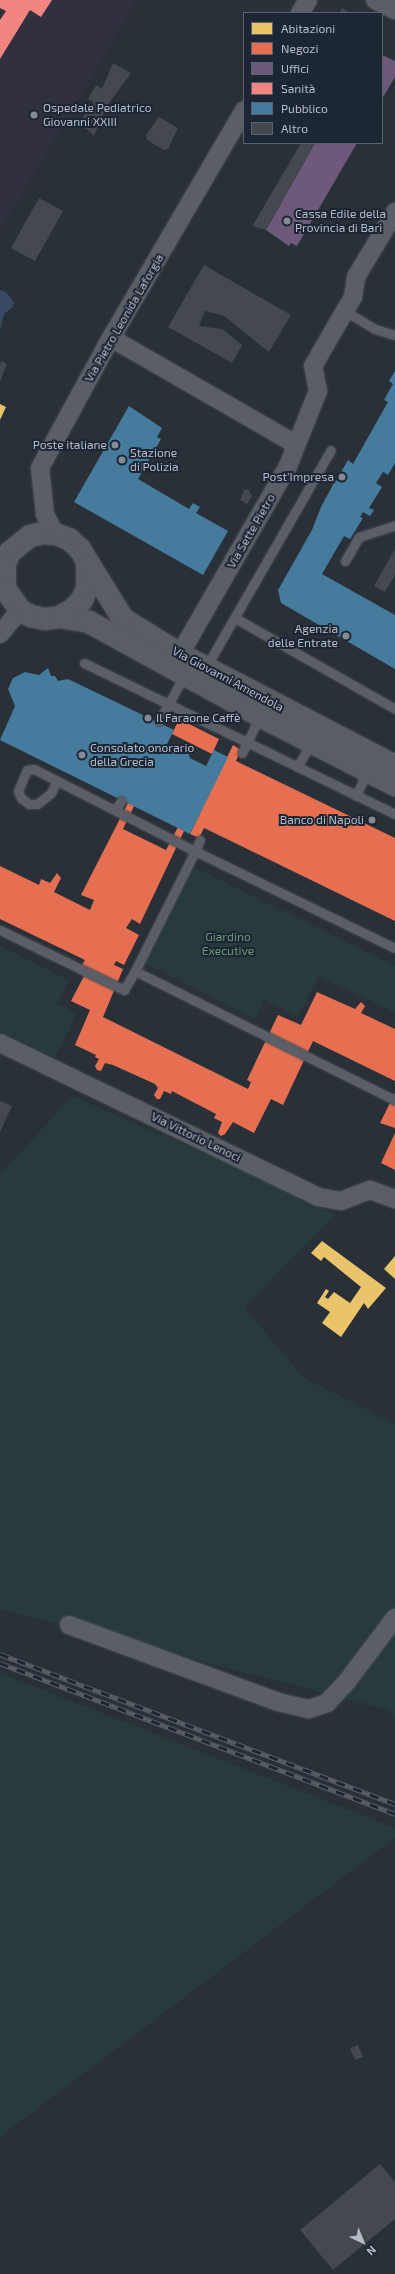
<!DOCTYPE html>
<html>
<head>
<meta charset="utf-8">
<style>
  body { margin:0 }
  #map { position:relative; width:395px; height:2274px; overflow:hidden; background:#2a3038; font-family:"Exo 2",sans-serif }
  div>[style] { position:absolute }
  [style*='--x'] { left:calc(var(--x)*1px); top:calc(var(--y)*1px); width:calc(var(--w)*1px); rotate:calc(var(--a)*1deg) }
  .medical>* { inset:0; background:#31303e }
  .green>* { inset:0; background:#273a3e }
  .water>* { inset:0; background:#384963 }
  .homes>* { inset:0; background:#e9c46a }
  .shops>* { inset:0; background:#e76f51 }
  .offices>* { inset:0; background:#6d597a }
  .health>* { inset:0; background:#f28482 }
  .public>* { inset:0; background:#457b9d }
  .building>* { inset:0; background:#444950 }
  .roads { filter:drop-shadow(0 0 1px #484c53) drop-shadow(0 0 1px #484c53) }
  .service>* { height:9px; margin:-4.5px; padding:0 4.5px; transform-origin:4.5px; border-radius:4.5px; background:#5a5e66 }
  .minor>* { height:18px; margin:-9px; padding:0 9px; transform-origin:9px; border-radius:9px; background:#5a5e66 }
  .secondary>* { height:22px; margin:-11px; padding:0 11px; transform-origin:11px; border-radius:11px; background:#595d64 }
  .rail>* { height:4.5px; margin-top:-2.25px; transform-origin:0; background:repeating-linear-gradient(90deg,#1d2633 0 9px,#595d64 0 18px); box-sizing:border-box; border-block:1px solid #595d64 }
  .dots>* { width:11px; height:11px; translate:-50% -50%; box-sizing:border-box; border:2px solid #1d2633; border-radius:50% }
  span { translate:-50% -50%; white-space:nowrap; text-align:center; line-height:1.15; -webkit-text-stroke:4px #1d2633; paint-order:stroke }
  .poi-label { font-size:12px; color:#b4bcc9 }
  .left { translate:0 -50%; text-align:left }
  .right { translate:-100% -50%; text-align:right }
  .street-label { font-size:12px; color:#b4bcc9 }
  .park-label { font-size:12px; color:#6b9a76 }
  .legend { position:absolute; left:243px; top:12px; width:140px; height:132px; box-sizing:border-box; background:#1d2633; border:1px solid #59626f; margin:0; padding:5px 7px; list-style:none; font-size:12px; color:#b4bcc9 }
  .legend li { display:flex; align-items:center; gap:8px; height:20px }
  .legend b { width:20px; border:1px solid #59626f }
  .north { position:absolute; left:343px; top:2222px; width:40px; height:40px; -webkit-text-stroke:3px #1d2633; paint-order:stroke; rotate:136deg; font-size:11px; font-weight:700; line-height:16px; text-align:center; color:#b4bcc9 }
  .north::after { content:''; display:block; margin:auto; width:14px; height:18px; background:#b4bcc9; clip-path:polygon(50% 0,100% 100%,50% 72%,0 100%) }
</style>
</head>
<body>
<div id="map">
  <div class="medical">
    <i style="clip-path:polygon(0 0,137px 0,0 231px)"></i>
  </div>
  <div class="green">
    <i style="clip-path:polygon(194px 867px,395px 966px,395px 1013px,319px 976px,298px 1017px,264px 1000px,255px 1019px,145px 963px)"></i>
    <i style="clip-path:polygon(0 946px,69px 980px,57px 1004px,76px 1014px,55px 1058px,0 1032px)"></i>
    <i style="clip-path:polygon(72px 1096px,218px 1159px,335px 1215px,244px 1307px,304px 1378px,395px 1424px,395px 1721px,390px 1710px,0 1609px,0 1175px)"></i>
    <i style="clip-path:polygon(0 1673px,395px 1828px,395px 1838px,0 2137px)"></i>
  </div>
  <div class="water">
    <i style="clip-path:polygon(0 290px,6px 292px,14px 302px,13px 307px,4px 314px,0 331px)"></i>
  </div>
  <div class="homes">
    <i style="clip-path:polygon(0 404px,6px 407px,0 420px)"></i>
    <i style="clip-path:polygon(322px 1241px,386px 1288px,368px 1309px,364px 1303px,341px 1337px,322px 1323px,330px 1312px,317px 1303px,326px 1289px,329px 1291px,325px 1297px,328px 1299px,334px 1292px,350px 1303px,361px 1287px,324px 1257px,321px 1261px,311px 1253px)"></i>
    <i style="clip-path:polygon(395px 1256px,395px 1279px,384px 1269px)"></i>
  </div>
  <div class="shops">
    <i style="clip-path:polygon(179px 719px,219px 739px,212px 754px,172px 734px)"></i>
    <i style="clip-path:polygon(233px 745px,241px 750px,236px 761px,395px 838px,395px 921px,204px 828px,199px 838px,190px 834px)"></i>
    <i style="clip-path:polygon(128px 803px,134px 806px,123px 829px,166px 850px,178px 827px,184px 831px,140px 924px,132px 919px,126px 928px,139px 935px,124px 965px,116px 961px,114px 965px,123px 969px,103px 1017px,248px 1089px,251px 1082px,247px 1080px,278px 1015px,301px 1025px,317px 992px,355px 1009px,361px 1002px,365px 1006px,361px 1013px,395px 1029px,395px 1081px,313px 1041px,283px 1105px,271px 1099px,254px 1133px,233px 1122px,225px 1134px,221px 1136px,218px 1133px,222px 1122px,214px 1118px,216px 1114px,172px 1091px,171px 1094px,164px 1091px,160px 1099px,157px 1099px,154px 1095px,158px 1088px,155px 1084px,113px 1065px,105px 1063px,101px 1071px,97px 1070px,95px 1066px,99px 1059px,95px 1057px,96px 1055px,75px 1045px,90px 1010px,71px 1001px,84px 976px,77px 973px,85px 960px,0 919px,0 866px,39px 885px,41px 879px,50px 883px,57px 873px,61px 878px,54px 892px,90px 910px,94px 900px,81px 895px)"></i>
    <i style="clip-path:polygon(395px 1093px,395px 1128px,380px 1123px)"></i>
    <i style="clip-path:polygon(395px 1133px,395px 1170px,381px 1163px)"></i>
  </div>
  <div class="offices">
    <i style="clip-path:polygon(382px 55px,395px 61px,395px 77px,382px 99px)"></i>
    <i style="clip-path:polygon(315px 143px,357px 143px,297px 246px,291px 243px,289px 246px,266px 230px)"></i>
  </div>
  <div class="health">
    <i style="clip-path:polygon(0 0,52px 0,41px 17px,30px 10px,0 59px,0 20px,6px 11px,0 8px)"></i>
  </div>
  <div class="public">
    <i style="clip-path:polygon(395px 371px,395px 463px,388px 475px,383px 472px,376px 483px,382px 487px,369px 508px,374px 510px,370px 516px,363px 512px,360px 517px,363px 518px,350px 539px,344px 536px,322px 574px,395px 615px,395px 669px,281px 603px,278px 590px,312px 530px,321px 507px,335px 481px,339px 480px,337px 479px,348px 460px,353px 464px,388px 402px,384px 400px,393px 384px,389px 381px)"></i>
    <i style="clip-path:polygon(129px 406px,162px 428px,157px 437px,161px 439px,138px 479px,189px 509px,193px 503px,200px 507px,196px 513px,228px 531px,203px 575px,74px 502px)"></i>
    <i style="clip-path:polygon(48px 668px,51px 676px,55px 676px,58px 681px,68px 679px,174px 730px,166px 746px,181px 754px,188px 752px,190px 758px,206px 766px,214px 750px,228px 757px,190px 834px,0 740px,15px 706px,8px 689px,13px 678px,25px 672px,39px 675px)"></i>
  </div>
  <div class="building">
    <i style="clip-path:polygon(342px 8px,351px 13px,339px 13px)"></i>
    <i style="clip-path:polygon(113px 63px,131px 73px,107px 106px,94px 136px,87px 129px,77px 126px,94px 102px,88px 99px,96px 85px,102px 89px)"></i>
    <i style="clip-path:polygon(159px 117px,178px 128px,168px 149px,164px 150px,147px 140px,146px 135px)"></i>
    <i style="clip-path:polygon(301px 143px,315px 143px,266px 230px,258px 228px,253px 225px)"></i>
    <i style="clip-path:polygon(39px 198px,63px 211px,35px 261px,11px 248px)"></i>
    <i style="clip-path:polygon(204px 265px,291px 315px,269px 352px,224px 316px,205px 311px,199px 326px,222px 329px,242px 345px,232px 363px,168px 327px)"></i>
    <i style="clip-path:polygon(2px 361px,7px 364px,0 381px,0 364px)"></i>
    <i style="clip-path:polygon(244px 490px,248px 489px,252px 496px,247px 504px,240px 500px)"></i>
    <i style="clip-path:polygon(395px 549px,395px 575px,385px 592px,374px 586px)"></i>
    <i style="clip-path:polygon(1px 1101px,12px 1106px,0 1132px,0 1102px)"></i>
    <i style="clip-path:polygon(358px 2045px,363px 2057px,355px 2060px,350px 2048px)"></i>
    <i style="clip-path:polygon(380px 2164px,395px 2182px,395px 2219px,333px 2270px,300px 2230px)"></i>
  </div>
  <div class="roads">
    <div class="service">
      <i style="--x:345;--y:311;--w:35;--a:31"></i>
      <i style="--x:375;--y:329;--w:21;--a:17"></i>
      <i style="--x:345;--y:561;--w:28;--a:-60"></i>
      <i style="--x:359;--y:537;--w:38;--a:-18"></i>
      <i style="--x:235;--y:618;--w:184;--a:29.6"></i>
      <i style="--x:84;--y:663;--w:346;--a:25.9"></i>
      <i style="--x:206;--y:667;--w:250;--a:-60.1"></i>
      <i style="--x:159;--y:721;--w:54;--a:-61"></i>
      <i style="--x:242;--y:753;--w:41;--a:-64.1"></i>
      <i style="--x:297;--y:767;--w:29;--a:-59"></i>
      <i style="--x:57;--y:781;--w:13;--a:117"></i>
      <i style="--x:51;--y:793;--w:18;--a:142"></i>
      <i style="--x:37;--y:804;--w:8;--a:180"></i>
      <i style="--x:29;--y:804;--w:10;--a:-143"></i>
      <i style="--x:21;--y:798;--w:8;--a:-113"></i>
      <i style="--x:18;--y:791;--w:23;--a:-67"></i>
      <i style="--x:27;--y:770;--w:7;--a:-8"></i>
      <i style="--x:34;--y:769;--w:181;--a:27"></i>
      <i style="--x:195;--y:851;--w:12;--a:-66"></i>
      <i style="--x:356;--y:796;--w:27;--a:-66"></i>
      <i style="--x:115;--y:810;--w:11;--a:-56"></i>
      <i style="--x:0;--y:930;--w:138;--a:25.8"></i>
      <i style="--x:124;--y:990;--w:22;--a:-60"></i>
      <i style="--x:135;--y:971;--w:290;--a:26.4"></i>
      <i style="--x:135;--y:971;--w:134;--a:-63.4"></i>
      <i style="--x:195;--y:851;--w:222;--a:25.9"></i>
    </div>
    <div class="minor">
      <i style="--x:375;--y:0;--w:22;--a:27"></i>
      <i style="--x:300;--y:13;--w:15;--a:-58"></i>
      <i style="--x:111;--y:338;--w:212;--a:29.9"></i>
      <i style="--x:55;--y:534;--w:22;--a:-117"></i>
      <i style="--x:45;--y:514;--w:46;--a:-96.2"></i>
      <i style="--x:40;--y:468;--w:148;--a:-61.4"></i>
      <i style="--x:111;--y:338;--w:264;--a:-59.7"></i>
      <i style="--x:0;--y:634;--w:31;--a:-50"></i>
      <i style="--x:180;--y:654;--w:217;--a:-60.1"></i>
      <i style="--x:288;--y:466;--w:81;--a:-68.2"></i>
      <i style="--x:318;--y:391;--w:25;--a:-101"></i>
      <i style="--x:313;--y:366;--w:80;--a:-59.9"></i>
      <i style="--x:353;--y:297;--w:20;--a:-81"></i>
      <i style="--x:356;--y:277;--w:76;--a:-59"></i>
      <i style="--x:0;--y:1043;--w:353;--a:25.8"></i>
      <i style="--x:318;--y:1197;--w:23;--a:10"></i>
      <i style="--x:341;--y:1201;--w:31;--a:-21"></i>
      <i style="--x:370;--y:1190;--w:27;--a:20"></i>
      <i style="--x:69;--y:1625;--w:223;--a:20.2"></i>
      <i style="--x:278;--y:1702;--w:32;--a:13"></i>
      <i style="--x:309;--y:1709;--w:19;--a:-18"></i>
      <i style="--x:327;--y:1703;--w:26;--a:-47"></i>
      <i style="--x:345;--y:1684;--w:83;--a:-52.9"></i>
    </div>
    <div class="secondary">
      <i style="--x:59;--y:617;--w:15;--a:-28"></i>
      <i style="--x:72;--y:610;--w:14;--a:-45"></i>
      <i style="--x:82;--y:600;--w:13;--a:-67"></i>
      <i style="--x:87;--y:588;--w:26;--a:-90"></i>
      <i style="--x:395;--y:766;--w:242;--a:-152.5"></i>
      <i style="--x:180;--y:654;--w:67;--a:-148.4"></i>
      <i style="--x:123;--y:619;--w:82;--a:-121.6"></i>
      <i style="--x:80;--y:549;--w:15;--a:-138"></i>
      <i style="--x:69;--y:539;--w:15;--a:-160"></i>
      <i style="--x:55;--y:534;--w:12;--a:-175"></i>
      <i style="--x:43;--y:533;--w:13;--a:167"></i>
      <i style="--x:30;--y:536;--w:26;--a:141"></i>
      <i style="--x:10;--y:552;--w:13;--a:113"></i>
      <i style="--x:5;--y:564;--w:25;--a:90"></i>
      <i style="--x:5;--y:589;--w:26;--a:54"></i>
      <i style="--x:20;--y:610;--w:13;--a:29"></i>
      <i style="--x:31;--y:616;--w:14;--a:12"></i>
      <i style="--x:45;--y:619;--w:14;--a:-8"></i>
      <i style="--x:59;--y:617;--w:30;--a:9"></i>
      <i style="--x:89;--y:622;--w:195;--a:28.8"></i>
      <i style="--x:260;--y:716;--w:152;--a:27.1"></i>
    </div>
  </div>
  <div class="rail">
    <i style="--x:0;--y:1654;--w:423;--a:20.8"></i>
    <i style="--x:0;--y:1663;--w:423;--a:20.9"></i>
  </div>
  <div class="dots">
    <i style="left:34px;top:115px;background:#848b96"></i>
    <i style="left:287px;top:221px;background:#848b96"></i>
    <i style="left:115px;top:445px;background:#848b96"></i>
    <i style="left:122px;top:460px;background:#848b96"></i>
    <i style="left:342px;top:477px;background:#848b96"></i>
    <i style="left:346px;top:636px;background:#848b96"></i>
    <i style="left:148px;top:718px;background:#848b96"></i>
    <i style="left:82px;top:755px;background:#848b96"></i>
    <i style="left:372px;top:820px;background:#848b96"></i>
  </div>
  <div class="poi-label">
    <span class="left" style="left:43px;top:115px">Ospedale Pediatrico<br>Giovanni XXIII</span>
    <span class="left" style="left:295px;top:221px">Cassa Edile della<br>Provincia di Bari</span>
    <span class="right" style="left:107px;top:445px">Poste italiane</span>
    <span class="left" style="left:130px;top:460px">Stazione<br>di Polizia</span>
    <span class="right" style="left:334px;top:477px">Post'Impresa</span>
    <span class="right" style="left:338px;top:636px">Agenzia<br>delle Entrate</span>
    <span class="left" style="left:156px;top:718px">Il Faraone Caffè</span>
    <span class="left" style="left:90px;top:755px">Consolato onorario<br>della Grecia</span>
    <span class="right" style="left:364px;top:820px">Banco di Napoli</span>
  </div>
  <div class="street-label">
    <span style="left:124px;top:318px;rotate:-60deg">Via Pietro Leonida Laforgia</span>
    <span style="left:251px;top:531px;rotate:-60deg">Via Sette Pietro</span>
    <span style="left:228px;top:679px;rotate:28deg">Via Giovanni Amendola</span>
    <span style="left:196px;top:1137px;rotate:26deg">Via Vittorio Lenoci</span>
  </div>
  <div class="park-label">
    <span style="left:228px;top:944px">Giardino<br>Executive</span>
  </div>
  <ul class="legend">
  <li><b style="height:11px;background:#e9c46a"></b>Abitazioni</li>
  <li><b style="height:11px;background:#e76f51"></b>Negozi</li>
  <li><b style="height:11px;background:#6d597a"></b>Uffici</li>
  <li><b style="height:11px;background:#f28482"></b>Sanità</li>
  <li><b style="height:11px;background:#457b9d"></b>Pubblico</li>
  <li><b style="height:11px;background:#444950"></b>Altro</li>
  </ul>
  <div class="north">N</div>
</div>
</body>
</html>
